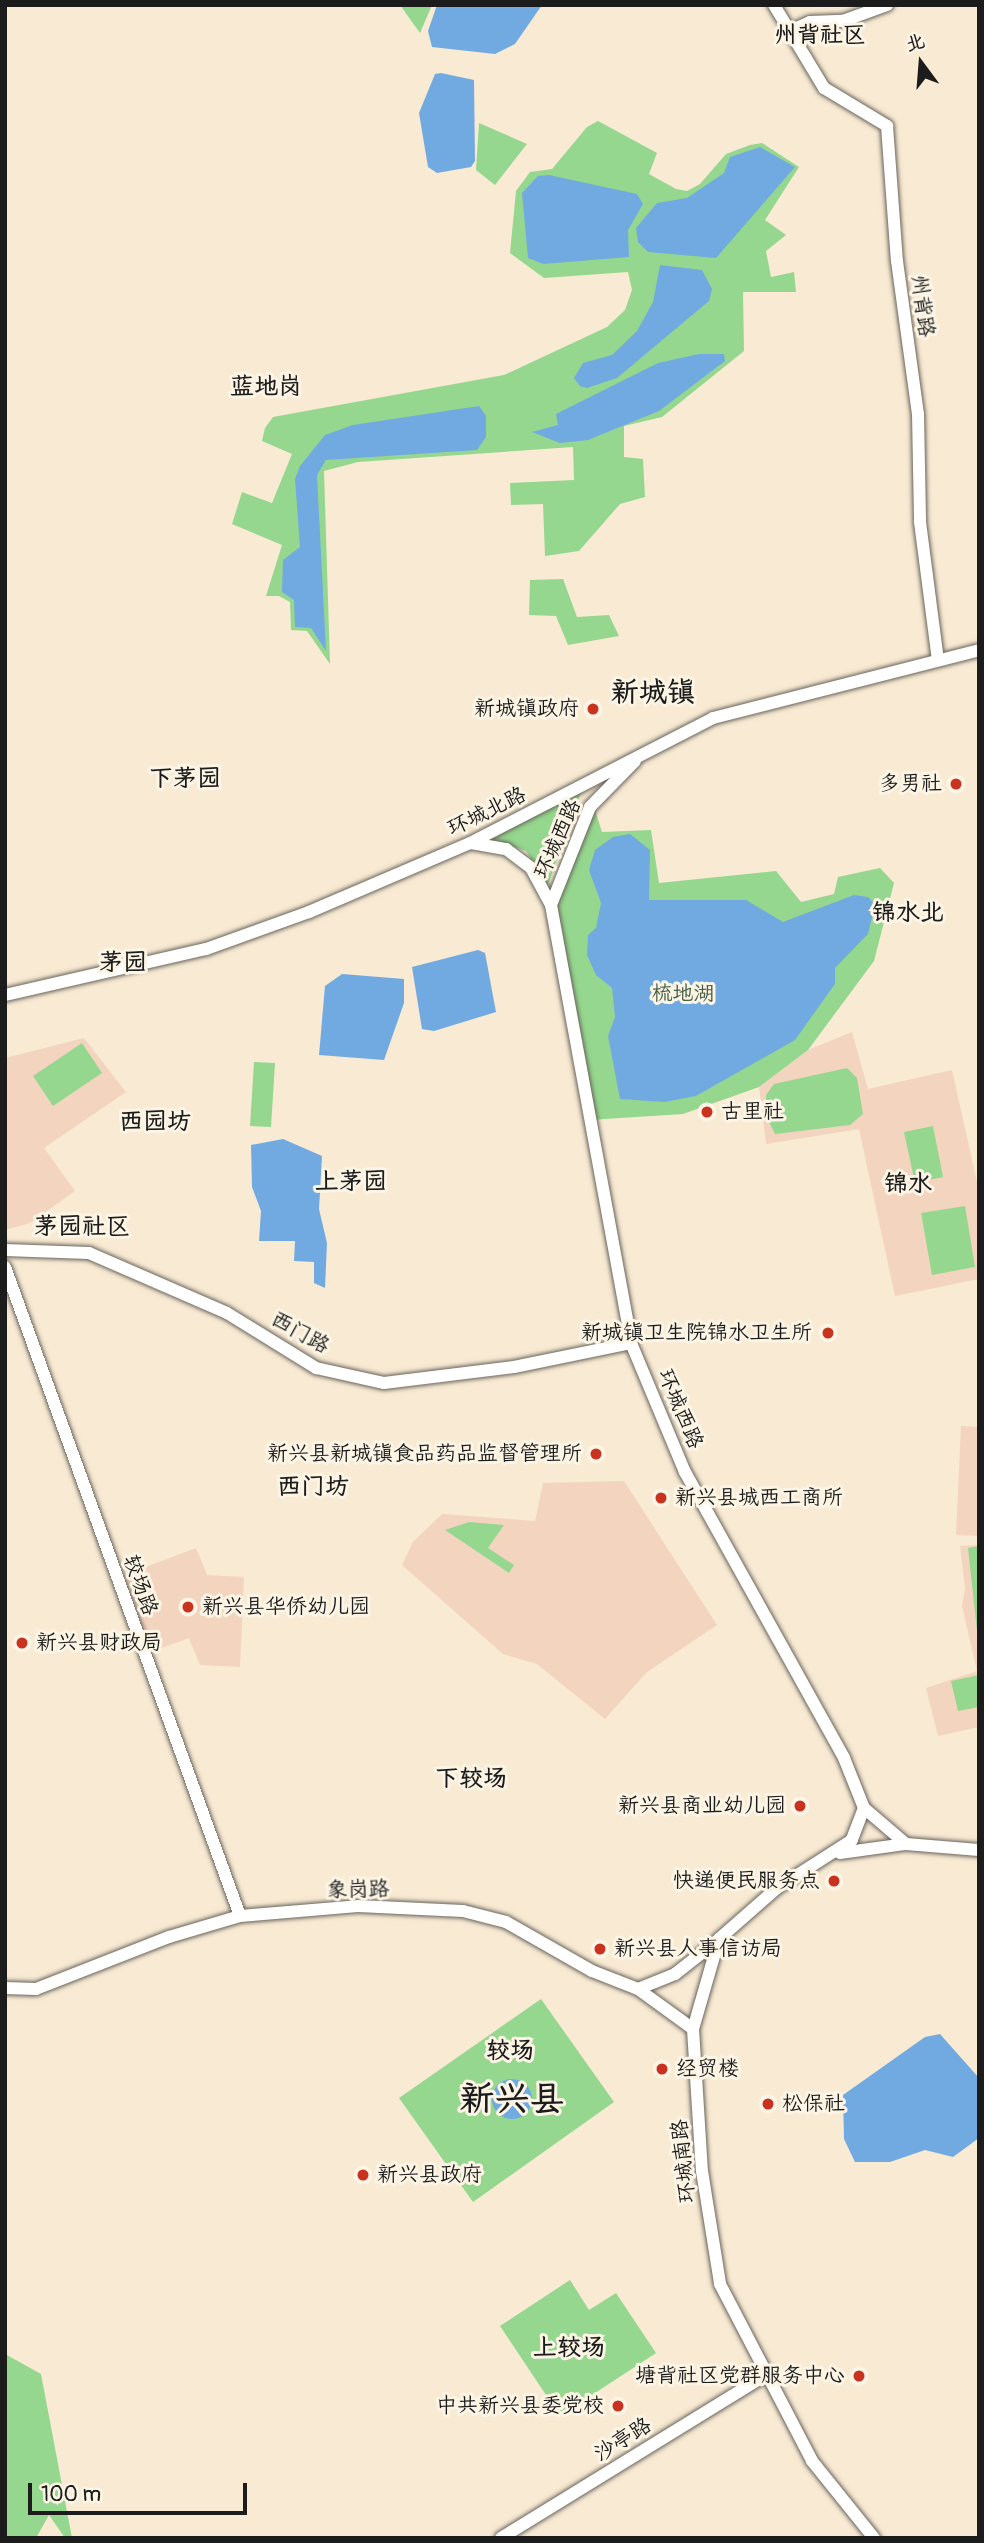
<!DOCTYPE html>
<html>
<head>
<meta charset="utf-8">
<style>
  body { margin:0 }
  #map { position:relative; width:984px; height:2543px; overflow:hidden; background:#f8ead3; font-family:Pangolin,"LXGW WenKai TC",sans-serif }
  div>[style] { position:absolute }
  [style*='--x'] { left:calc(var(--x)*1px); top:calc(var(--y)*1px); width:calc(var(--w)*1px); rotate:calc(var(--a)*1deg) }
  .built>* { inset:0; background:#f3d4bf }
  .green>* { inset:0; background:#95d78e }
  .water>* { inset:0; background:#71aae1 }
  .round { border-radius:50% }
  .roads { filter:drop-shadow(0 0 2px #69645c) drop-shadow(0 0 2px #69645c) }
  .minor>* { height:12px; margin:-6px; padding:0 6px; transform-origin:6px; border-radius:6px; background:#fff }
  .dots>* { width:19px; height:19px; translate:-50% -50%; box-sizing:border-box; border:4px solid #fcf5e5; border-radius:50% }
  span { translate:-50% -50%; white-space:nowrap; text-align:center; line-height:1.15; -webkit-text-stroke:6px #fcf5e5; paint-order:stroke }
  .street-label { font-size:21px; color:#1c1c1c }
  .poi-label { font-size:21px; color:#1c1c1c }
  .right { translate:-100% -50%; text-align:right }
  .left { translate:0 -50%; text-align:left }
  .park-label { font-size:21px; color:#465d44 }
  .neighbourhood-label { font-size:23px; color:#1c1c1c; font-weight:700 }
  .quarter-label { font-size:24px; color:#1c1c1c; font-weight:700 }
  .district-label { font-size:28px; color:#1c1c1c; font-weight:700 }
  .town-label { font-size:35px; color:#1c1c1c; font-weight:700 }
  .frame { position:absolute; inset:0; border:7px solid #1c1c1c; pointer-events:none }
  .north { position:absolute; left:886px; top:28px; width:70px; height:70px; -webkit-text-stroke:5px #fcf5e5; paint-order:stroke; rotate:344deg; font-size:19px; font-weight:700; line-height:28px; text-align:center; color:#1c1c1c }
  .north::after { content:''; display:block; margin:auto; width:24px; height:32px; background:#1c1c1c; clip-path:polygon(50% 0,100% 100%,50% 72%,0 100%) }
  .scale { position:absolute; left:28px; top:2483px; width:219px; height:32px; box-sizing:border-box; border:4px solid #1c1c1c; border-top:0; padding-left:9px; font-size:21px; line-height:24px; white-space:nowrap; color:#1c1c1c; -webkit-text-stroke:5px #fcf5e5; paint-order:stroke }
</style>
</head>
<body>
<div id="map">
  <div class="built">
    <i style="clip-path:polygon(852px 1032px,868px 1089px,952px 1070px,979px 1191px,979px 1279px,895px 1296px,859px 1129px,766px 1144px,759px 1087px,808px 1050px)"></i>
    <i style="clip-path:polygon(84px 1038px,126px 1092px,44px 1148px,75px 1191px,30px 1223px,5px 1230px,5px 1058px)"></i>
    <i style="clip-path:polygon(961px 1426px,979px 1427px,979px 1536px,956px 1535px)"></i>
    <i style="clip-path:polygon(624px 1481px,717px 1625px,647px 1672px,605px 1719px,537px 1664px,503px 1654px,402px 1565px,413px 1542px,442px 1514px,535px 1521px,543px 1483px)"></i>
    <i style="clip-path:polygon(979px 1545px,979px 1727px,938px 1736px,926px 1688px,977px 1671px,962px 1606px,965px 1588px,960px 1546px)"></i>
    <i style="clip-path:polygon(196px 1548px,207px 1575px,244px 1577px,240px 1667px,200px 1665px,189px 1638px,151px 1652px,122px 1576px)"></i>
  </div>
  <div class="green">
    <i style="clip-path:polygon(400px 5px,432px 5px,420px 33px)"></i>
    <i style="clip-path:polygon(598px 121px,657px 153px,649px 174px,676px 189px,687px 191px,700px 184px,726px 154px,750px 145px,762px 143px,799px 167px,765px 220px,786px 235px,766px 251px,771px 277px,794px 272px,796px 292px,743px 292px,744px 351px,662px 417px,624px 426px,624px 457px,643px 459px,645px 497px,620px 504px,579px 551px,545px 556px,543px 504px,511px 505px,510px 483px,574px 480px,573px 447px,358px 462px,324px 471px,330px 664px,307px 631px,291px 630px,290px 602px,279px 596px,266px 596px,282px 545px,232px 524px,242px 492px,272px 503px,292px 454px,262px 441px,265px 428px,273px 417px,504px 375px,607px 327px,625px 310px,632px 290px,628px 272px,544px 278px,510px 253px,516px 191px,530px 172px,552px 169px,587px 127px)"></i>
    <i style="clip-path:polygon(479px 123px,527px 144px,495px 185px,476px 170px)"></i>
    <i style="clip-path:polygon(563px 579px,577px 617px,609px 615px,619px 636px,568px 645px,556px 616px,529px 615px,530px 580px)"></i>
    <i style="clip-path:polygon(583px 787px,548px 885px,526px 851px,492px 839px)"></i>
    <i style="clip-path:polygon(594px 807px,602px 832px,651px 830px,659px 883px,776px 871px,801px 902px,834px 894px,838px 877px,880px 868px,894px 883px,874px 961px,808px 1050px,759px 1087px,683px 1114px,589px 1120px,551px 905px)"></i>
    <i style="clip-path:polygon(82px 1043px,102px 1073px,53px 1106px,33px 1076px)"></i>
    <i style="clip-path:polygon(254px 1062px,275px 1063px,271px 1127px,250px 1126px)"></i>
    <i style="clip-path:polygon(847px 1068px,857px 1078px,863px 1114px,850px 1125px,775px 1134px,767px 1118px,766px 1095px,774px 1084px)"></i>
    <i style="clip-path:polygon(933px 1126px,943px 1177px,915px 1183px,904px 1132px)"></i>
    <i style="clip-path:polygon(965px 1206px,975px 1267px,932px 1275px,921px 1213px)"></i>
    <i style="clip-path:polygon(469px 1522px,504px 1525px,488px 1548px,514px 1565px,509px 1573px,445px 1530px)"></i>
    <i style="clip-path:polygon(979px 1546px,979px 1649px,968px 1548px)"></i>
    <i style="clip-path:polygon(979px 1675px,979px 1707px,958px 1711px,951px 1681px)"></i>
    <i style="clip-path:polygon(541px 1999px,614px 2102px,473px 2202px,399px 2098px)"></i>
    <i style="clip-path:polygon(570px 2280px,589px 2310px,616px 2293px,656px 2353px,560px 2416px,500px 2326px)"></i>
    <i style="clip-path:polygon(5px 2354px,41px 2374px,72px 2538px,65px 2538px,49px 2515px,36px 2538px,5px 2538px)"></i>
  </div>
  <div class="water">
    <i style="clip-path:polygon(437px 5px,542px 5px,515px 44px,495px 54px,432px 47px,428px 31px)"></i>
    <i style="clip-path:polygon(441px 73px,474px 80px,475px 161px,471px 167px,437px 173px,428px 167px,419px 113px,435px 74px)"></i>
    <i style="clip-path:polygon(760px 147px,795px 167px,716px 258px,648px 252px,638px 242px,636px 228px,657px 203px,687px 198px,724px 173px,730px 157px)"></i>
    <i style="clip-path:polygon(549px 175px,637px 194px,643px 204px,628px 230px,629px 257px,543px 264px,528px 258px,522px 193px,538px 176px)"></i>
    <i style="clip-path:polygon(660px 265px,702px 270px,712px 289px,709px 301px,617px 378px,587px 388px,580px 386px,574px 378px,583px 363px,612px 355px,637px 331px,653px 302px)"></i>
    <i style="clip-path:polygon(699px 354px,724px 354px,725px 361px,659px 411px,588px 440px,560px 443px,532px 432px,558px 425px,556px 414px,658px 363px)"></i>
    <i style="clip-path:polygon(479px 406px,486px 416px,486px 437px,477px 450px,326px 460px,317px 475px,326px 651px,311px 628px,295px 627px,294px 600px,282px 592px,283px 560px,300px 547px,295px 479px,300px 466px,325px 435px,353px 425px)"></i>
    <i style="clip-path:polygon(630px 834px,650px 850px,649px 900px,746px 900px,783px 922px,854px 895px,868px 897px,875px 905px,868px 934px,835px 968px,835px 984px,795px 1040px,696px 1096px,664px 1102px,620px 1099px,608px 1036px,615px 1017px,612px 988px,596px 975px,587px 955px,588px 935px,596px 928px,601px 903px,589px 870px,595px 850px,613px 837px)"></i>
    <i style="clip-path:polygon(478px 950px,485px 953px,496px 1012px,434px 1031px,422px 1029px,412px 967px)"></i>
    <i style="clip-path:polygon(342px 974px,404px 979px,404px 1003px,384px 1060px,319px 1055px,325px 986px)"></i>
    <i style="clip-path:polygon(283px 1139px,322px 1156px,319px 1209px,327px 1243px,325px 1288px,314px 1283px,314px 1262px,294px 1261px,295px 1241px,259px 1241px,261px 1211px,252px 1187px,251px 1145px)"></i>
    <i style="clip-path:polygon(940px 2034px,979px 2078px,979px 2138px,953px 2157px,925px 2150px,890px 2162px,855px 2162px,844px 2139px,843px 2095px,925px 2037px)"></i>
    <i class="round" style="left:492px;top:2079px;width:40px;height:40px"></i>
  </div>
  <div class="roads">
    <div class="minor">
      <i style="--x:774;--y:5;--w:97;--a:58.9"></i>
      <i style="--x:824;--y:88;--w:74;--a:31.1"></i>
      <i style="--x:887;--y:126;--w:135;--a:85.8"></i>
      <i style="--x:897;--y:261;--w:154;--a:82.2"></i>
      <i style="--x:918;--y:414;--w:108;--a:88.9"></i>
      <i style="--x:920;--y:522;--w:139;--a:82.6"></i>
      <i style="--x:790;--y:31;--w:22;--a:-24"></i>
      <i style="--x:810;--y:22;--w:33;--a:-2"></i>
      <i style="--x:843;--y:21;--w:47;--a:-20"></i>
      <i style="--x:635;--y:761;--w:64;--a:134.4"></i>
      <i style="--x:590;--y:807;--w:105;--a:111.7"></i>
      <i style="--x:551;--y:905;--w:445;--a:79.6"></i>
      <i style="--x:631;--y:1343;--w:140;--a:67.3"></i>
      <i style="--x:685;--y:1472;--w:327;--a:60.9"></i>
      <i style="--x:844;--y:1758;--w:54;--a:68.2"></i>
      <i style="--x:864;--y:1808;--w:55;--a:40.6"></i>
      <i style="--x:906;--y:1844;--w:73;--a:4.7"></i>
      <i style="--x:471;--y:843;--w:36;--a:10"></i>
      <i style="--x:506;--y:849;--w:31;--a:37"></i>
      <i style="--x:531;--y:868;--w:42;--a:61.6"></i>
      <i style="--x:5;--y:995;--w:206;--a:-12.9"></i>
      <i style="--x:206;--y:949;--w:109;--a:-19.8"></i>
      <i style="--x:309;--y:912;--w:175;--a:-23.2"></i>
      <i style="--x:470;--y:843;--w:273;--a:-27.2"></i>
      <i style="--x:713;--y:718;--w:275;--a:-14.3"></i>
      <i style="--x:5;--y:1250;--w:84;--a:2"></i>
      <i style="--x:89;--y:1253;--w:150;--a:23.5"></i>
      <i style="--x:227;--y:1313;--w:105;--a:31.7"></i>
      <i style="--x:316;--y:1368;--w:70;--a:12.4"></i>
      <i style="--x:384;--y:1383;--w:131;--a:-7"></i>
      <i style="--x:514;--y:1367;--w:119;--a:-11.6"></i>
      <i style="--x:5;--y:1267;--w:690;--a:70.09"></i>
      <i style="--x:864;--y:1808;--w:34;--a:111"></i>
      <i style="--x:852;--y:1840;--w:89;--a:147.4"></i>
      <i style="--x:777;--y:1888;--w:77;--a:138.7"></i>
      <i style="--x:719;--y:1939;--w:94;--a:106.1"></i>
      <i style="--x:693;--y:2029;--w:142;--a:86.4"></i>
      <i style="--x:702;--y:2171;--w:114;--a:80.9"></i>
      <i style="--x:720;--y:2284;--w:199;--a:62.5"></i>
      <i style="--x:812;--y:2461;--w:99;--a:51.2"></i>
      <i style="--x:840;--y:1853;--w:67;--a:-7.8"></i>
      <i style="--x:5;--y:1988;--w:31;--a:2"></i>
      <i style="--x:36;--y:1989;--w:143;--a:-21.4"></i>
      <i style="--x:169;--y:1937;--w:74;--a:-16.5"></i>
      <i style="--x:240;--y:1916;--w:118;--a:-4.8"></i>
      <i style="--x:358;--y:1906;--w:105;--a:2.7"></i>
      <i style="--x:463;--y:1911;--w:44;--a:14.3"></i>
      <i style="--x:506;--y:1922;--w:99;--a:29.7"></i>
      <i style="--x:592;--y:1971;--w:49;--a:21.4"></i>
      <i style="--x:638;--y:1989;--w:68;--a:36"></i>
      <i style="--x:638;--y:1989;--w:40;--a:-22"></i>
      <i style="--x:675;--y:1974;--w:53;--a:-38.2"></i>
      <i style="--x:501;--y:2538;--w:309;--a:-31.6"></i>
    </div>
  </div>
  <div class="dots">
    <i style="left:593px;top:709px;background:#c8321e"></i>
    <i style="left:956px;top:784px;background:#c8321e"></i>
    <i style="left:707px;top:1112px;background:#c8321e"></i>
    <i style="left:828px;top:1333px;background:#c8321e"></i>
    <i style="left:596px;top:1454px;background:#c8321e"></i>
    <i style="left:661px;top:1498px;background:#c8321e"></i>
    <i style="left:188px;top:1607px;background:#c8321e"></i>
    <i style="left:22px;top:1643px;background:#c8321e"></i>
    <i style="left:800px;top:1806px;background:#c8321e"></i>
    <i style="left:834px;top:1881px;background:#c8321e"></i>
    <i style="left:600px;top:1949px;background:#c8321e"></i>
    <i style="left:662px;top:2069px;background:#c8321e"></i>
    <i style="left:768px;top:2104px;background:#c8321e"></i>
    <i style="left:363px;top:2175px;background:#c8321e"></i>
    <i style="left:859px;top:2376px;background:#c8321e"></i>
    <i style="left:618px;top:2406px;background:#c8321e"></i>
  </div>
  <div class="street-label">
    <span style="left:922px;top:306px;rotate:82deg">州背路</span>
    <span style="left:487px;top:812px;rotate:-26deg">环城北路</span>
    <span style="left:558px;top:839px;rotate:-66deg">环城西路</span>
    <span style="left:300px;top:1333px;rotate:29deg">西门路</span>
    <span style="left:680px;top:1409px;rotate:67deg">环城西路</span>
    <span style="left:140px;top:1585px;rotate:70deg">较场路</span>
    <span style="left:358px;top:1890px;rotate:-1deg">象岗路</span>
    <span style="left:684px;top:2161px;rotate:-96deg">环城南路</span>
    <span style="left:623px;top:2440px;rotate:-32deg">沙亭路</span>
  </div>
  <div class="poi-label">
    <span class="right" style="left:579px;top:709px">新城镇政府</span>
    <span class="right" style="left:942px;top:784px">多男社</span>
    <span class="left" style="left:721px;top:1112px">古里社</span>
    <span class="right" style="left:812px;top:1333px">新城镇卫生院锦水卫生所</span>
    <span class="right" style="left:582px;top:1454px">新兴县新城镇食品药品监督管理所</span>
    <span class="left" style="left:675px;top:1498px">新兴县城西工商所</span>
    <span class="left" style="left:202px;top:1607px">新兴县华侨幼儿园</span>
    <span class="left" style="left:36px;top:1643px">新兴县财政局</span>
    <span class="right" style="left:786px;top:1806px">新兴县商业幼儿园</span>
    <span class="right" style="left:820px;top:1881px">快递便民服务点</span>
    <span class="left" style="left:614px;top:1949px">新兴县人事信访局</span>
    <span class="left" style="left:676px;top:2069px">经贸楼</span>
    <span class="left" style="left:782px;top:2104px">松保社</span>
    <span class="left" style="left:377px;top:2175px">新兴县政府</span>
    <span class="right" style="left:845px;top:2376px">塘背社区党群服务中心</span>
    <span class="right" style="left:604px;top:2406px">中共新兴县委党校</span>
  </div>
  <div class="park-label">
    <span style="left:683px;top:994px">梳地湖</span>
  </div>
  <div class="neighbourhood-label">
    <span style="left:820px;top:35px">州背社区</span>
  </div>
  <div class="quarter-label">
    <span style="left:266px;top:387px">蓝地岗</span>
    <span style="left:185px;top:779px">下茅园</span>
    <span style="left:908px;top:913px">锦水北</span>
    <span style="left:123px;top:963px">茅园</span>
    <span style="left:155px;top:1122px">西园坊</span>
    <span style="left:351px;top:1182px">上茅园</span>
    <span style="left:908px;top:1184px">锦水</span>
    <span style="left:82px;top:1227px">茅园社区</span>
    <span style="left:313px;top:1487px">西门坊</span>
    <span style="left:471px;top:1779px">下较场</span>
    <span style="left:510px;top:2051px">较场</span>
    <span style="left:569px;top:2348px">上较场</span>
  </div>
  <div class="district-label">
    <span style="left:653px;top:693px">新城镇</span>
  </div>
  <div class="town-label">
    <span style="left:512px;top:2099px">新兴县</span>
  </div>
  <div class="frame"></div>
  <div class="north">北</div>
  <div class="scale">100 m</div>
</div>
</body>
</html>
